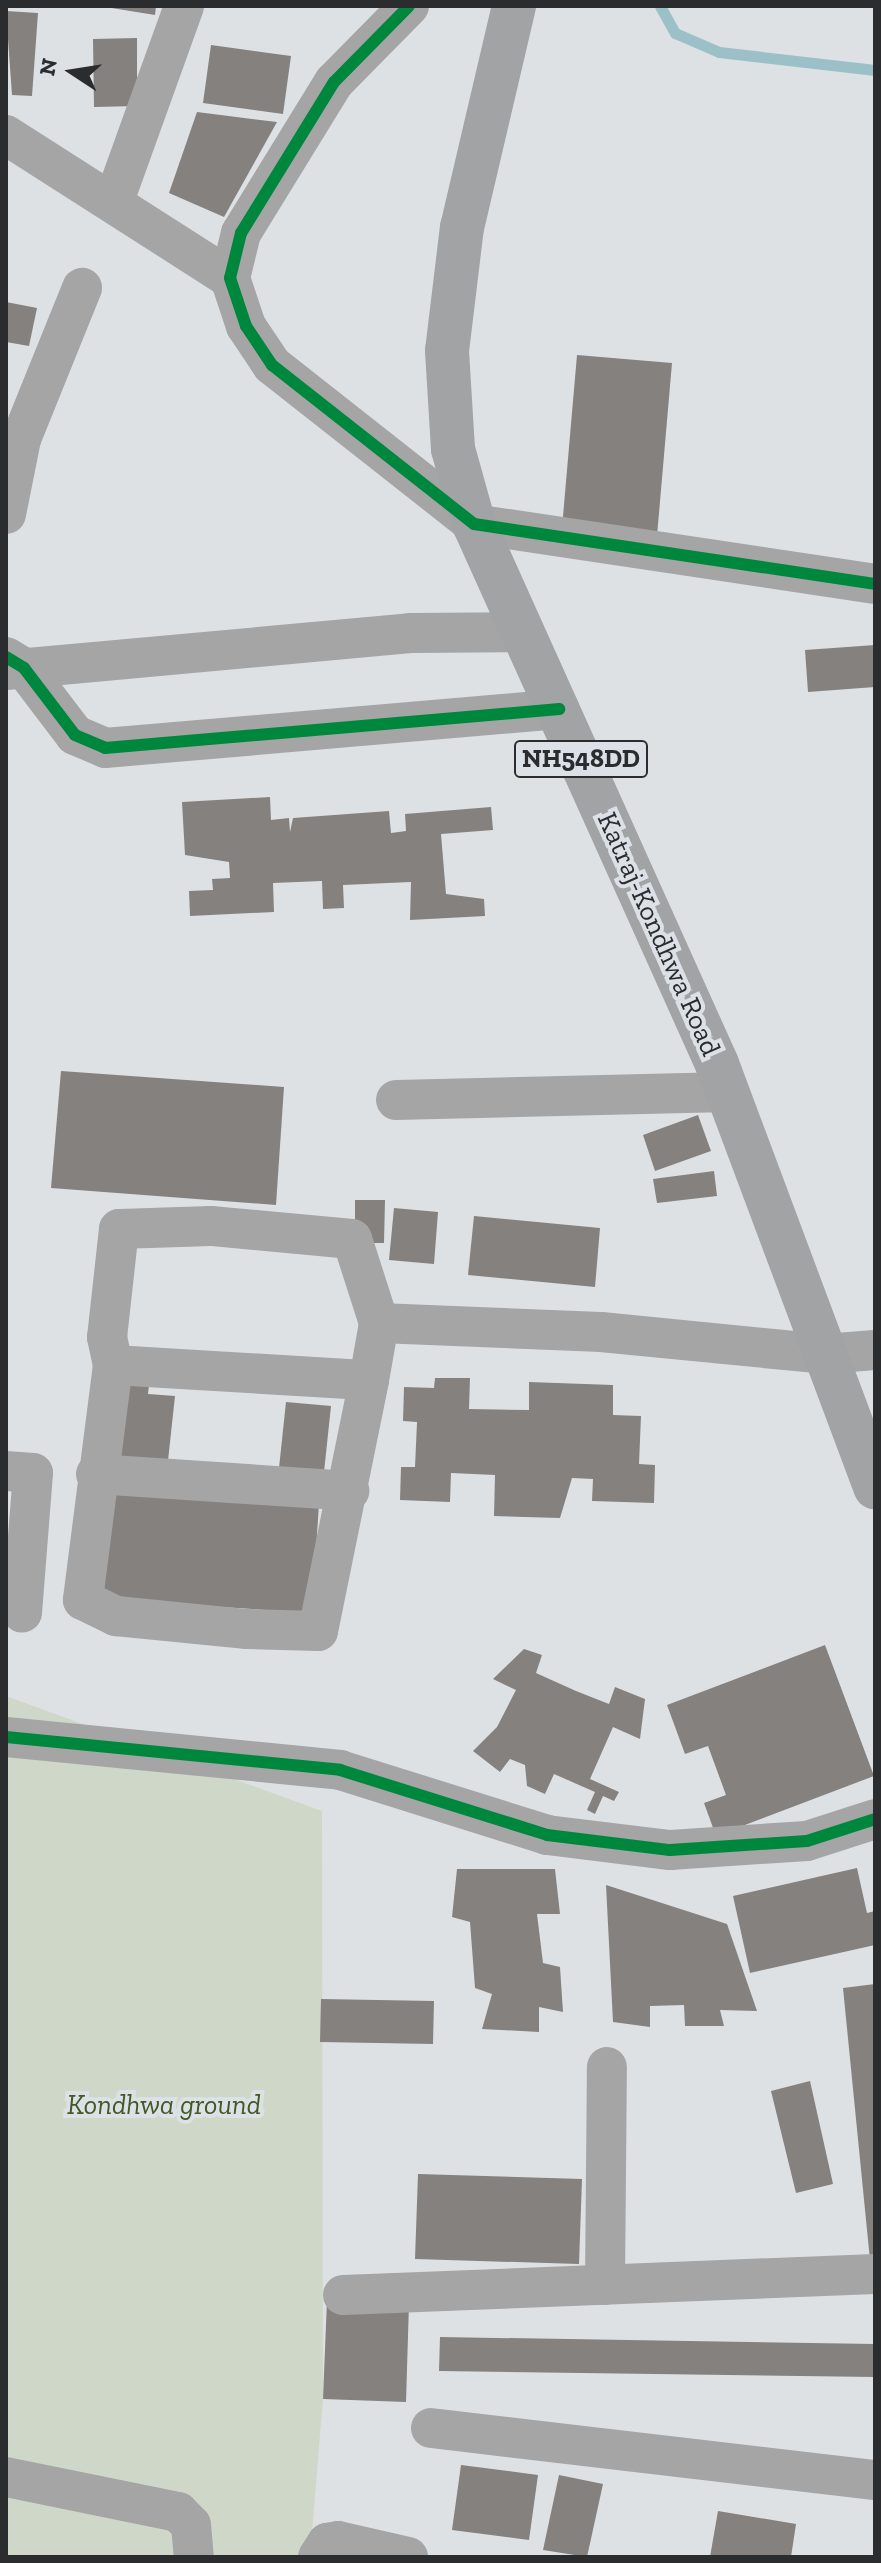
<!DOCTYPE html>
<html>
<head>
<meta charset="utf-8">
<style>
  body { margin:0 }
  #map { position:relative; width:881px; height:2563px; overflow:hidden; background:#dee1e4; font-family:"Zilla Slab",serif }
  div>[style] { position:absolute }
  [style*='--x'] { left:calc(var(--x)*1px); top:calc(var(--y)*1px); width:calc(var(--w)*1px); rotate:calc(var(--a)*1deg) }
  .green>* { inset:0; background:#cfd8c8 }
  .stream>* { height:11px; margin:-5.5px; padding:0 5.5px; transform-origin:5.5px; border-radius:5.5px; background:#9cc0c8 }
  .building>* { inset:0; background:#85817f }
  .minor>* { height:40px; margin:-20px; padding:0 20px; transform-origin:20px; border-radius:20px; background:#a5a5a6 }
  .highway>* { height:44px; margin:-22px; padding:0 22px; transform-origin:22px; border-radius:22px; background:#a2a3a4 }
  .cycleway>* { height:12px; margin:-6px; padding:0 6px; transform-origin:6px; border-radius:6px; background:#00873e }
  span { translate:-50% -50%; white-space:nowrap; text-align:center; line-height:1.15; -webkit-text-stroke:8px #dbe1e7; paint-order:stroke }
  .shield-label span { padding:2px 6px; background:#dbe1e7; border:2px solid; border-radius:6px; -webkit-text-stroke-width:0 }
  .shield-label { font-size:26px; color:#2a2c2e; font-weight:700 }
  .street-label { font-size:28px; color:#2a2c2e }
  .park-label { font-size:28px; color:#435922; font-style:italic }
  .frame { position:absolute; inset:0; border:8px solid #2a2c2e; pointer-events:none }
  .north { position:absolute; left:32px; top:32px; width:80px; height:80px; -webkit-text-stroke:6px #dbe1e7; paint-order:stroke; rotate:282deg; font-size:22px; font-weight:700; line-height:32px; text-align:center; color:#2a2c2e }
  .north::after { content:''; display:block; margin:auto; width:28px; height:36px; background:#2a2c2e; clip-path:polygon(50% 0,100% 100%,50% 72%,0 100%) }
</style>
</head>
<body>
<div id="map">
  <div class="green">
    <i style="clip-path:polygon(6px 1696px,322px 1811px,323px 2399px,310px 2557px,6px 2557px)"></i>
  </div>
  <div class="stream">
    <i style="--x:660;--y:6;--w:31;--a:61"></i>
    <i style="--x:675;--y:33;--w:48;--a:23.4"></i>
    <i style="--x:719;--y:52;--w:157;--a:6.6"></i>
  </div>
  <div class="building">
    <i style="clip-path:polygon(99px 6px,156px 6px,155px 15px)"></i>
    <i style="clip-path:polygon(6px 11px,38px 13px,32px 96px,12px 95px)"></i>
    <i style="clip-path:polygon(137px 38px,137px 106px,94px 107px,93px 39px)"></i>
    <i style="clip-path:polygon(211px 45px,291px 56px,283px 114px,203px 103px)"></i>
    <i style="clip-path:polygon(197px 112px,277px 122px,224px 217px,169px 193px)"></i>
    <i style="clip-path:polygon(6px 302px,37px 308px,29px 346px,6px 342px)"></i>
    <i style="clip-path:polygon(577px 355px,672px 363px,657px 536px,562px 528px)"></i>
    <i style="clip-path:polygon(875px 645px,875px 687px,808px 692px,805px 650px)"></i>
    <i style="clip-path:polygon(270px 797px,271px 820px,289px 818px,290px 832px,293px 818px,389px 811px,391px 833px,406px 831px,405px 814px,491px 807px,493px 830px,441px 834px,446px 894px,484px 899px,485px 916px,410px 920px,411px 882px,343px 885px,344px 908px,323px 909px,322px 881px,273px 883px,274px 912px,190px 916px,189px 891px,213px 890px,212px 879px,230px 878px,229px 862px,185px 855px,182px 802px)"></i>
    <i style="clip-path:polygon(61px 1071px,284px 1087px,276px 1205px,51px 1188px)"></i>
    <i style="clip-path:polygon(698px 1115px,711px 1151px,655px 1171px,643px 1135px)"></i>
    <i style="clip-path:polygon(714px 1171px,717px 1196px,657px 1203px,653px 1179px)"></i>
    <i style="clip-path:polygon(355px 1200px,385px 1200px,384px 1243px,355px 1243px)"></i>
    <i style="clip-path:polygon(394px 1208px,438px 1212px,434px 1264px,389px 1260px)"></i>
    <i style="clip-path:polygon(474px 1216px,600px 1228px,595px 1287px,468px 1275px)"></i>
    <i style="clip-path:polygon(123px 1374px,150px 1376px,148px 1394px,175px 1396px,167px 1470px,113px 1464px)"></i>
    <i style="clip-path:polygon(435px 1378px,470px 1378px,469px 1409px,529px 1410px,529px 1382px,613px 1385px,613px 1415px,641px 1416px,639px 1464px,655px 1465px,654px 1503px,592px 1501px,593px 1479px,572px 1478px,560px 1518px,494px 1516px,495px 1475px,451px 1473px,450px 1502px,400px 1500px,401px 1467px,415px 1467px,417px 1422px,403px 1421px,404px 1387px,434px 1388px)"></i>
    <i style="clip-path:polygon(286px 1402px,331px 1406px,324px 1472px,279px 1468px)"></i>
    <i style="clip-path:polygon(105px 1489px,319px 1503px,312px 1613px,97px 1599px)"></i>
    <i style="clip-path:polygon(825px 1645px,874px 1776px,716px 1836px,704px 1803px,726px 1795px,708px 1746px,685px 1754px,667px 1705px)"></i>
    <i style="clip-path:polygon(524px 1649px,542px 1655px,536px 1673px,576px 1691px,609px 1704px,615px 1687px,645px 1699px,640px 1739px,613px 1727px,590px 1779px,619px 1792px,614px 1801px,603px 1796px,595px 1814px,587px 1810px,595px 1792px,554px 1774px,545px 1794px,527px 1786px,525px 1765px,510px 1759px,500px 1772px,473px 1751px,497px 1727px,516px 1690px,493px 1679px)"></i>
    <i style="clip-path:polygon(857px 1868px,867px 1913px,875px 1911px,875px 1945px,750px 1973px,733px 1896px)"></i>
    <i style="clip-path:polygon(457px 1869px,555px 1869px,560px 1914px,537px 1914px,543px 1963px,560px 1967px,563px 2012px,539px 2007px,539px 2032px,482px 2029px,492px 1994px,475px 1988px,470px 1922px,452px 1917px)"></i>
    <i style="clip-path:polygon(606px 1885px,727px 1924px,757px 2011px,720px 2010px,724px 2026px,685px 2026px,684px 2005px,650px 2006px,650px 2027px,613px 2022px)"></i>
    <i style="clip-path:polygon(875px 1984px,875px 2260px,870px 2260px,843px 1988px)"></i>
    <i style="clip-path:polygon(321px 1999px,434px 2001px,433px 2044px,320px 2042px)"></i>
    <i style="clip-path:polygon(810px 2081px,833px 2184px,796px 2193px,771px 2091px)"></i>
    <i style="clip-path:polygon(418px 2174px,582px 2179px,579px 2264px,415px 2259px)"></i>
    <i style="clip-path:polygon(327px 2300px,409px 2303px,406px 2402px,323px 2399px)"></i>
    <i style="clip-path:polygon(440px 2337px,875px 2344px,875px 2377px,439px 2371px)"></i>
    <i style="clip-path:polygon(461px 2465px,538px 2475px,529px 2540px,452px 2530px)"></i>
    <i style="clip-path:polygon(559px 2475px,603px 2484px,587px 2557px,543px 2550px)"></i>
    <i style="clip-path:polygon(718px 2511px,796px 2524px,791px 2557px,710px 2557px)"></i>
  </div>
  <div class="minor">
    <i style="--x:409;--y:6;--w:107;--a:134.6"></i>
    <i style="--x:334;--y:82;--w:177;--a:121.6"></i>
    <i style="--x:241;--y:233;--w:46;--a:103.7"></i>
    <i style="--x:230;--y:278;--w:51;--a:71.6"></i>
    <i style="--x:246;--y:326;--w:47;--a:56.3"></i>
    <i style="--x:272;--y:365;--w:257;--a:38.2"></i>
    <i style="--x:474;--y:524;--w:405;--a:8.5"></i>
    <i style="--x:6;--y:135;--w:266;--a:32.6"></i>
    <i style="--x:115;--y:198;--w:204;--a:-70.2"></i>
    <i style="--x:6;--y:514;--w:76;--a:-78.7"></i>
    <i style="--x:21;--y:439;--w:163;--a:-68"></i>
    <i style="--x:6;--y:657;--w:21;--a:31"></i>
    <i style="--x:24;--y:668;--w:84;--a:52.7"></i>
    <i style="--x:75;--y:735;--w:33;--a:23"></i>
    <i style="--x:105;--y:748;--w:456;--a:-4.9"></i>
    <i style="--x:6;--y:670;--w:406;--a:-5.2"></i>
    <i style="--x:410;--y:633;--w:113;--a:-0.5"></i>
    <i style="--x:396;--y:1100;--w:332;--a:-1.4"></i>
    <i style="--x:379;--y:1323;--w:88;--a:-107.8"></i>
    <i style="--x:352;--y:1239;--w:142;--a:-174.7"></i>
    <i style="--x:211;--y:1226;--w:92;--a:178.1"></i>
    <i style="--x:119;--y:1229;--w:109;--a:96.3"></i>
    <i style="--x:107;--y:1337;--w:29;--a:78"></i>
    <i style="--x:113;--y:1365;--w:256;--a:3.4"></i>
    <i style="--x:369;--y:1380;--w:58;--a:-80"></i>
    <i style="--x:379;--y:1323;--w:222;--a:2.3"></i>
    <i style="--x:601;--y:1332;--w:225;--a:5.6"></i>
    <i style="--x:825;--y:1354;--w:50;--a:-4.6"></i>
    <i style="--x:113;--y:1365;--w:237;--a:97.3"></i>
    <i style="--x:83;--y:1600;--w:37;--a:26"></i>
    <i style="--x:116;--y:1616;--w:132;--a:5.7"></i>
    <i style="--x:247;--y:1629;--w:71;--a:1.6"></i>
    <i style="--x:318;--y:1631;--w:256;--a:-78.5"></i>
    <i style="--x:6;--y:1471;--w:27;--a:4"></i>
    <i style="--x:33;--y:1473;--w:140;--a:94.5"></i>
    <i style="--x:96;--y:1474;--w:254;--a:3.8"></i>
    <i style="--x:6;--y:1737;--w:336;--a:5.6"></i>
    <i style="--x:340;--y:1770;--w:217;--a:17.4"></i>
    <i style="--x:547;--y:1835;--w:124;--a:7"></i>
    <i style="--x:670;--y:1850;--w:137;--a:-3.8"></i>
    <i style="--x:807;--y:1841;--w:71;--a:-17.9"></i>
    <i style="--x:605;--y:2285;--w:218;--a:-89.5"></i>
    <i style="--x:343;--y:2295;--w:532;--a:-2.26"></i>
    <i style="--x:431;--y:2428;--w:447;--a:6.7"></i>
    <i style="--x:6;--y:2477;--w:176;--a:11.5"></i>
    <i style="--x:178;--y:2512;--w:18;--a:45"></i>
    <i style="--x:191;--y:2525;--w:32;--a:85"></i>
    <i style="--x:318;--y:2557;--w:17;--a:-57"></i>
    <i style="--x:327;--y:2543;--w:11;--a:-10"></i>
    <i style="--x:338;--y:2541;--w:72;--a:12.9"></i>
  </div>
  <div class="highway">
    <i style="--x:514;--y:6;--w:227;--a:103.2"></i>
    <i style="--x:462;--y:227;--w:125;--a:96.9"></i>
    <i style="--x:447;--y:351;--w:98;--a:86.5"></i>
    <i style="--x:453;--y:449;--w:78;--a:74.4"></i>
    <i style="--x:474;--y:524;--w:592;--a:65.77"></i>
    <i style="--x:717;--y:1064;--w:452;--a:69.5"></i>
  </div>
  <div class="cycleway">
    <i style="--x:409;--y:6;--w:107;--a:134.6"></i>
    <i style="--x:334;--y:82;--w:177;--a:121.6"></i>
    <i style="--x:241;--y:233;--w:46;--a:103.7"></i>
    <i style="--x:230;--y:278;--w:51;--a:71.6"></i>
    <i style="--x:246;--y:326;--w:47;--a:56.3"></i>
    <i style="--x:272;--y:365;--w:257;--a:38.2"></i>
    <i style="--x:474;--y:524;--w:405;--a:8.5"></i>
    <i style="--x:6;--y:657;--w:21;--a:31"></i>
    <i style="--x:24;--y:668;--w:84;--a:52.7"></i>
    <i style="--x:75;--y:735;--w:33;--a:23"></i>
    <i style="--x:105;--y:748;--w:456;--a:-4.9"></i>
    <i style="--x:6;--y:1737;--w:336;--a:5.6"></i>
    <i style="--x:340;--y:1770;--w:217;--a:17.4"></i>
    <i style="--x:547;--y:1835;--w:124;--a:7"></i>
    <i style="--x:670;--y:1850;--w:137;--a:-3.8"></i>
    <i style="--x:807;--y:1841;--w:71;--a:-17.9"></i>
  </div>
  <div class="shield-label">
    <span style="left:581px;top:759px">NH548DD</span>
  </div>
  <div class="street-label">
    <span style="left:659px;top:934px;rotate:66deg">Katraj-Kondhwa Road</span>
  </div>
  <div class="park-label">
    <span style="left:164px;top:2105px">Kondhwa ground</span>
  </div>
  <div class="frame"></div>
  <div class="north">N</div>
</div>
</body>
</html>
